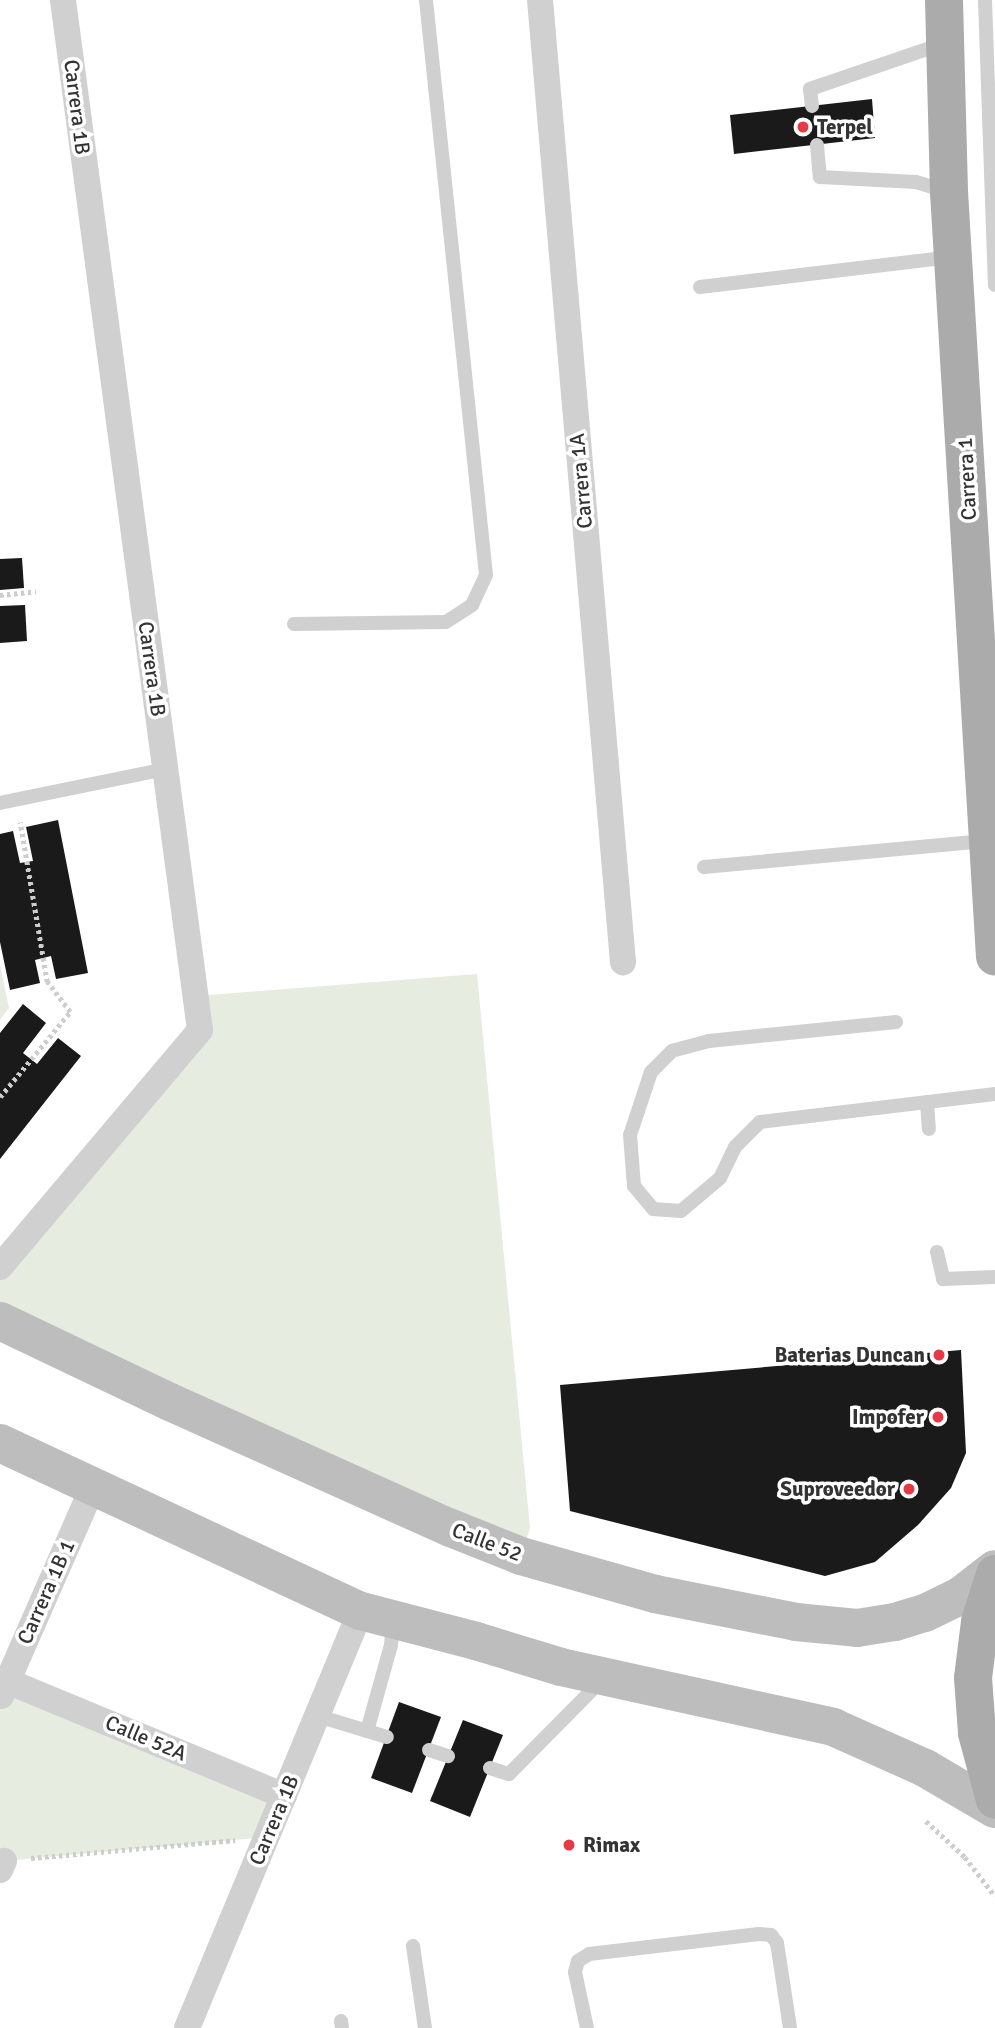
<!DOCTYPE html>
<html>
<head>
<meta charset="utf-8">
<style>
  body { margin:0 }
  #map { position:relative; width:995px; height:2028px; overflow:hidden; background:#fff; font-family:Signika,sans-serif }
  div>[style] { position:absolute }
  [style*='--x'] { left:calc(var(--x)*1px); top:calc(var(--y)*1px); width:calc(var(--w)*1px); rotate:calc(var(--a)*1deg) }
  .green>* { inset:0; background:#e6ecdf }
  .building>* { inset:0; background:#1a1a1a }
  .path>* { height:4.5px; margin-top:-2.25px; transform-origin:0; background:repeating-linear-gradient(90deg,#cdcdcd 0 3.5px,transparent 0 7px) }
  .service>* { height:14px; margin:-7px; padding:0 7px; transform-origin:7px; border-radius:7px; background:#d0d0d0 }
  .minor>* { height:26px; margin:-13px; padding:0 13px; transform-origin:13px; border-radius:13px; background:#d0d0d0 }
  .secondary>* { height:38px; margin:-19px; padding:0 19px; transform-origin:19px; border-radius:19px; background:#bdbdbd }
  .primary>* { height:38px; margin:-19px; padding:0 19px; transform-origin:19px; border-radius:19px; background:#ababab }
  .dots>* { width:19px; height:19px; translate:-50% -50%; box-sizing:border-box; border:4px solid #fff; border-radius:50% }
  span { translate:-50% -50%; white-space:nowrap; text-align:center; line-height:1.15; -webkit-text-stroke:7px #fff; paint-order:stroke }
  .street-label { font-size:21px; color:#333 }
  .poi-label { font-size:21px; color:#333; font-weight:700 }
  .left { translate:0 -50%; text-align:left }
  .right { translate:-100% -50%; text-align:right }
</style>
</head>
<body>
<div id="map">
  <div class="green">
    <i style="clip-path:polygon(0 965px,9px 1008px,0 1020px)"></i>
    <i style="clip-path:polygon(477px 974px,530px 1528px,521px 1556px,0 1321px,0 1267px,200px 1031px,197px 996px)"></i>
    <i style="clip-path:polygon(7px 1681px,284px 1796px,267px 1837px,4px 1861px,0 1870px,0 1698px)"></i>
  </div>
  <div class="building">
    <i style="clip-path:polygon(872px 99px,875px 138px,734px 154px,730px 115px)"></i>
    <i style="clip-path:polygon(22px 558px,24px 588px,0 590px,0 559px)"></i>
    <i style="clip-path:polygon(25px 605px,27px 641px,0 643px,0 606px)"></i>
    <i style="clip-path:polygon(58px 820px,88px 973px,56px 979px,51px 956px,35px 960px,40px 983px,10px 990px,0 942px,0 834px,13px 831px,20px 863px,33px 861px,26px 827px)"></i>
    <i style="clip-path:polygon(23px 1004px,46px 1023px,23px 1053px,37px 1064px,58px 1038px,81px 1056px,0 1159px,0 1033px)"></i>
    <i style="clip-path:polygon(961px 1350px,966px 1453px,951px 1488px,918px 1525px,875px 1562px,825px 1576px,570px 1511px,560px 1385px)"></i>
    <i style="clip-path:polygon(399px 1702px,441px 1717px,412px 1793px,371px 1778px)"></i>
    <i style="clip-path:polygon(463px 1720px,503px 1735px,470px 1817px,430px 1801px)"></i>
  </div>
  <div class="path">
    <i style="--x:0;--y:595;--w:36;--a:-6"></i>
    <i style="--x:0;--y:1097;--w:110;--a:-50.5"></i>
    <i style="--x:70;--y:1012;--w:38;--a:-127"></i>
    <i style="--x:47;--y:982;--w:162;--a:-99.6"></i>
    <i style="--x:926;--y:1821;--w:53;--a:42.7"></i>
    <i style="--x:965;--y:1857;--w:49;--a:52.4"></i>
    <i style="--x:31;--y:1858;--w:205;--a:-5"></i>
  </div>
  <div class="service">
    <i style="--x:985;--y:0;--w:285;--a:88"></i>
    <i style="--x:812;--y:106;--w:17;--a:-97"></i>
    <i style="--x:810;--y:89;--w:139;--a:-18.8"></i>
    <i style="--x:817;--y:145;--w:32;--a:85"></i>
    <i style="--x:820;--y:177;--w:96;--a:3"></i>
    <i style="--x:916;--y:182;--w:31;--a:17"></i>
    <i style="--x:700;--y:287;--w:252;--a:-6.8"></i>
    <i style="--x:294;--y:624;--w:152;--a:-0.8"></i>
    <i style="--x:446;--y:622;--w:31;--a:-33"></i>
    <i style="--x:472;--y:605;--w:33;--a:-65"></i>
    <i style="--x:486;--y:575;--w:578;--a:-95.96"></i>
    <i style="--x:0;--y:803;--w:169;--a:-11.6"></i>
    <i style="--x:704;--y:867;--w:282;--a:-5.3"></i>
    <i style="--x:896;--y:1022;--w:188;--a:174.2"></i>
    <i style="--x:709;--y:1041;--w:38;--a:165"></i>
    <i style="--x:672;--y:1051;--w:30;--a:135"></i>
    <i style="--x:651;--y:1072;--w:66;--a:108.4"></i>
    <i style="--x:630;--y:1135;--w:51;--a:85.5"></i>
    <i style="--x:634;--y:1186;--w:30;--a:50"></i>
    <i style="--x:653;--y:1209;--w:28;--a:4"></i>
    <i style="--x:681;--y:1211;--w:51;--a:-40.2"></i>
    <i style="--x:720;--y:1178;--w:34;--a:-64"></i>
    <i style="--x:735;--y:1147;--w:35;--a:-45"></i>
    <i style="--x:760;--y:1122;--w:237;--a:-6.8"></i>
    <i style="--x:927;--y:1102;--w:27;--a:86"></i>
    <i style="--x:937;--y:1252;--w:28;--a:77"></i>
    <i style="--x:943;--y:1279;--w:52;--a:-2.2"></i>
    <i style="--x:318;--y:1716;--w:72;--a:16.9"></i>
    <i style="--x:367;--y:1731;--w:89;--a:-74.4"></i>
    <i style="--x:391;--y:1645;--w:24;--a:-85"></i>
    <i style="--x:429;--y:1750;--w:20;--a:18"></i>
    <i style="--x:490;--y:1768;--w:20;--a:18"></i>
    <i style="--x:509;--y:1774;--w:132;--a:-45.3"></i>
    <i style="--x:413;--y:1946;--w:83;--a:81.7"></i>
    <i style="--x:341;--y:2021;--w:7;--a:82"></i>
    <i style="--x:587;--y:2028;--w:57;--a:-102.1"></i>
    <i style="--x:575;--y:1972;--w:11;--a:-75"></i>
    <i style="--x:578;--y:1961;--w:13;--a:-32"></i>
    <i style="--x:589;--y:1954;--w:171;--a:-6.7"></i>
    <i style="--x:759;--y:1934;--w:12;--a:5"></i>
    <i style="--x:771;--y:1935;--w:10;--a:53"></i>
    <i style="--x:777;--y:1943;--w:86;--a:81.3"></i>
  </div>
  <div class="minor">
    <i style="--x:540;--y:0;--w:966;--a:85.07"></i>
    <i style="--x:0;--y:1267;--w:310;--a:-49.8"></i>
    <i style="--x:200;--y:1030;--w:1039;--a:-97.58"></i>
    <i style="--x:7;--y:1681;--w:300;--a:22.5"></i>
    <i style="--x:1;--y:1696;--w:229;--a:-66.3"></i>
    <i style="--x:0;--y:1870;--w:10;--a:-66"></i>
    <i style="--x:187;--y:2028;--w:452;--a:-67.4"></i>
  </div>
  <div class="secondary">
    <i style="--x:0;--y:1321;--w:188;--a:25.5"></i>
    <i style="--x:170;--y:1402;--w:308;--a:24.2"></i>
    <i style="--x:451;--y:1528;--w:75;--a:21.8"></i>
    <i style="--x:521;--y:1556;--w:139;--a:15.8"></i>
    <i style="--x:655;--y:1594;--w:144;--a:11.2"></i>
    <i style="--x:796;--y:1622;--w:61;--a:5.6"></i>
    <i style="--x:857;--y:1628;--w:38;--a:-9"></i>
    <i style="--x:895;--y:1622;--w:31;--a:-17"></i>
    <i style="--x:925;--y:1613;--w:39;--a:-26"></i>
    <i style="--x:960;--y:1596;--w:44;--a:-37.6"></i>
    <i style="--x:0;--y:1443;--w:398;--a:25"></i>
    <i style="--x:361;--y:1611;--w:119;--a:14.6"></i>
    <i style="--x:476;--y:1641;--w:89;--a:17"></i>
    <i style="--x:561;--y:1667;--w:279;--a:12.4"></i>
    <i style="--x:833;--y:1727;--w:101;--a:24"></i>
    <i style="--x:925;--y:1768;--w:81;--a:30.4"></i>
  </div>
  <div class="primary">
    <i style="--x:944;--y:0;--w:192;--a:88.5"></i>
    <i style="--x:949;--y:192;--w:766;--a:86.56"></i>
    <i style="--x:995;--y:1574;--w:50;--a:107.4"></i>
    <i style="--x:980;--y:1622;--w:56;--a:97.1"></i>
    <i style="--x:973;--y:1678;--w:55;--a:85.8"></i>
    <i style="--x:977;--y:1733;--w:69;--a:75"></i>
  </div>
  <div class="dots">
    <i style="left:803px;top:127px;background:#e63946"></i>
    <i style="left:939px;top:1355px;background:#e63946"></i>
    <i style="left:938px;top:1417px;background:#e63946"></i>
    <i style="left:909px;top:1489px;background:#e63946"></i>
    <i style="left:569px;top:1845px;background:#e63946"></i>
  </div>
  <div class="street-label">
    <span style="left:77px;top:107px;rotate:83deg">Carrera 1B</span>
    <span style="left:967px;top:479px;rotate:-93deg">Carrera 1</span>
    <span style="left:581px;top:481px;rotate:-95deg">Carrera 1A</span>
    <span style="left:152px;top:669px;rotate:82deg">Carrera 1B</span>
    <span style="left:487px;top:1542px;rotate:21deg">Calle 52</span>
    <span style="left:46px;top:1592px;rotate:-66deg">Carrera 1B 1</span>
    <span style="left:146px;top:1738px;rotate:23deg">Calle 52A</span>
    <span style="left:274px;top:1820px;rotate:-67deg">Carrera 1B</span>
  </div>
  <div class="poi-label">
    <span class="left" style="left:817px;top:127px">Terpel</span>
    <span class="right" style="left:925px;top:1355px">Baterias Duncan</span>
    <span class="right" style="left:924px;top:1417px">Impofer</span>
    <span class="right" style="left:895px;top:1489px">Suproveedor</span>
    <span class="left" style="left:583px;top:1845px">Rimax</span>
  </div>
</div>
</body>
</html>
